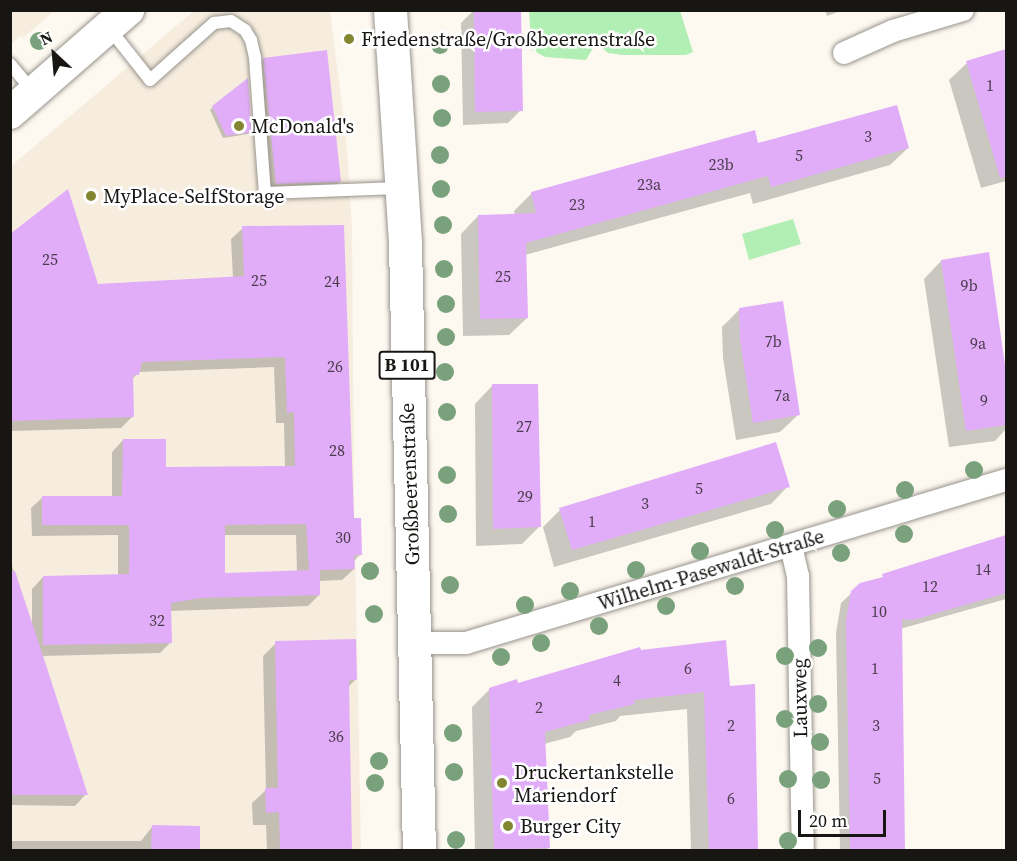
<!DOCTYPE html>
<html>
<head>
<meta charset="utf-8">
<style>
  body { margin:0 }
  #map { position:relative; width:1017px; height:861px; overflow:hidden; background:#fdf8f0; font-family:"Source Serif 4",serif }
  div>[style] { position:absolute }
  [style*='--x'] { left:calc(var(--x)*1px); top:calc(var(--y)*1px); width:calc(var(--w)*1px); rotate:calc(var(--a)*1deg) }
  .built>* { inset:0; background:#f6edde }
  .green>* { inset:0; background:#b2efb4 }
  .shadow>* { inset:0; background:#0003 }
  .building>* { inset:0; background:#e2adf8 }
  .roads { filter:drop-shadow(0 0 2px #98948d) drop-shadow(0 0 2px #98948d) }
  .service>* { height:12px; margin:-6px; padding:0 6px; transform-origin:6px; border-radius:6px; background:#fff }
  .minor>* { height:22px; margin:-11px; padding:0 11px; transform-origin:11px; border-radius:11px; background:#fff }
  .secondary>* { height:32px; margin:-16px; padding:0 16px; transform-origin:16px; border-radius:16px; background:#fff }
  .primary>* { height:33px; margin:-16.5px; padding:0 16.5px; transform-origin:16.5px; border-radius:16.5px; background:#fff }
  .trees>* { width:18px; height:18px; margin:-9px; border-radius:50%; background:#79a17b }
  .dots>* { width:16px; height:16px; translate:-50% -50%; box-sizing:border-box; border:3px solid #fff; border-radius:50% }
  span { translate:-50% -50%; white-space:nowrap; text-align:center; line-height:1.15; -webkit-text-stroke:5px #fff; paint-order:stroke }
  .number-label { font-size:16px; color:#4a3c4c }
  .number-label span { -webkit-text-stroke-width:0 }
  .shield-label span { padding:2px 4px; background:#fff; border:2px solid; border-radius:4px; -webkit-text-stroke-width:0 }
  .shield-label { font-size:18px; color:#181613; font-weight:700 }
  .poi-label { font-size:20px; color:#181613 }
  .left { translate:0 -50%; text-align:left }
  .street-label { font-size:20px; color:#181613 }
  .frame { position:absolute; inset:0; border:12px solid #181613; pointer-events:none }
  .north { position:absolute; left:24px; top:24px; width:60px; height:60px; -webkit-text-stroke:4px #fff; paint-order:stroke; rotate:334deg; font-size:16px; font-weight:700; line-height:24px; text-align:center; color:#181613 }
  .north::after { content:''; display:block; margin:auto; width:21px; height:27px; background:#181613; clip-path:polygon(50% 0,100% 100%,50% 72%,0 100%) }
  .scale { position:absolute; left:798px; top:810px; width:88px; height:27px; box-sizing:border-box; border:3px solid #181613; border-top:0; padding-left:8px; font-size:18px; line-height:21px; white-space:nowrap; color:#181613; -webkit-text-stroke:4px #fff; paint-order:stroke }
</style>
</head>
<body>
<div id="map">
  <div class="built">
    <i style="clip-path:polygon(11px 10px,54px 10px,54px 11px,23px 38px,20px 36px,11px 44px)"></i>
    <i style="clip-path:polygon(194px 11px,330px 11px,346px 137px,352px 225px,354px 496px,361px 850px,11px 850px,10px 167px)"></i>
  </div>
  <div class="green">
    <i style="clip-path:polygon(529px 11px,680px 11px,693px 52px,686px 55px,623px 55px,608px 53px,596px 43px,586px 60px,545px 57px,532px 50px)"></i>
    <i style="clip-path:polygon(793px 219px,801px 244px,749px 260px,742px 234px)"></i>
  </div>
  <div class="shadow">
    <i style="clip-path:polygon(474px 10px,519px 10px,521px 110px,508px 123px,463px 125px,461px 23px)"></i>
    <i style="clip-path:polygon(825px 10px,843px 10px,827px 16px)"></i>
    <i style="clip-path:polygon(1006px 51px,1006px 181px,981px 188px,949px 80px,967px 63px)"></i>
    <i style="clip-path:polygon(264px 59px,340px 181px,333px 188px,269px 191px,257px 66px)"></i>
    <i style="clip-path:polygon(213px 107px,251px 131px,248px 134px,223px 138px,210px 110px)"></i>
    <i style="clip-path:polygon(908px 148px,890px 165px,753px 204px,750px 193px,525px 255px,527px 318px,509px 335px,463px 336px,461px 234px,478px 216px,515px 215px,514px 211px,532px 193px)"></i>
    <i style="clip-path:polygon(evenodd,243px 228px,353px 519px,361px 554px,353px 562px,354px 569px,342px 580px,319px 581px,319px 595px,308px 606px,170px 611px,171px 642px,160px 653px,42px 656px,86px 794px,75px 806px,10px 805px,10px 560px,32px 626px,32px 589px,43px 577px,118px 576px,118px 535px,32px 536px,31px 508px,43px 497px,112px 497px,112px 452px,123px 440px,164px 468px,285px 468px,284px 423px,276px 423px,274px 367px,138px 372px,132px 380px,132px 417px,121px 428px,10px 431px,10px 236px,97px 285px,233px 278px,231px 239px,243px 228px,224px 535px,296px 535px,297px 572px,224px 574px,224px 535px)"></i>
    <i style="clip-path:polygon(987px 254px,1006px 382px,1006px 429px,995px 441px,949px 447px,924px 279px,941px 261px)"></i>
    <i style="clip-path:polygon(740px 309px,798px 415px,780px 432px,736px 440px,723px 358px,722px 327px)"></i>
    <i style="clip-path:polygon(492px 386px,539px 527px,522px 544px,476px 546px,475px 404px)"></i>
    <i style="clip-path:polygon(788px 486px,771px 504px,554px 567px,543px 527px,560px 510px)"></i>
    <i style="clip-path:polygon(1006px 537px,1006px 599px,900px 629px,904px 850px,840px 850px,836px 633px,841px 603px,860px 585px)"></i>
    <i style="clip-path:polygon(276px 643px,356px 679px,347px 688px,350px 850px,267px 850px,266px 825px,253px 825px,252px 803px,266px 790px,263px 656px)"></i>
    <i style="clip-path:polygon(640px 651px,728px 687px,754px 685px,757px 850px,691px 850px,687px 709px,620px 716px,616px 721px,576px 731px,570px 737px,544px 744px,548px 848px,546px 850px,475px 850px,472px 707px,490px 689px,518px 685px)"></i>
    <i style="clip-path:polygon(152px 827px,199px 828px,199px 850px,10px 850px,10px 841px,141px 841px)"></i>
  </div>
  <div class="building">
    <i style="clip-path:polygon(474px 10px,521px 10px,523px 111px,475px 112px)"></i>
    <i style="clip-path:polygon(1006px 49px,1006px 177px,1000px 178px,966px 61px)"></i>
    <i style="clip-path:polygon(327px 50px,341px 182px,276px 184px,263px 58px)"></i>
    <i style="clip-path:polygon(248px 78px,252px 132px,226px 136px,212px 106px)"></i>
    <i style="clip-path:polygon(897px 105px,909px 148px,771px 187px,768px 176px,526px 243px,528px 318px,480px 319px,478px 215px,536px 213px,531px 192px,755px 130px,758px 143px)"></i>
    <i style="clip-path:polygon(evenodd,68px 189px,98px 284px,244px 276px,242px 226px,344px 225px,354px 518px,361px 518px,362px 555px,354px 555px,355px 569px,320px 570px,320px 595px,200px 598px,171px 603px,172px 643px,43px 645px,43px 576px,129px 574px,129px 525px,42px 525px,42px 496px,122px 496px,123px 439px,166px 439px,166px 467px,295px 466px,294px 412px,287px 413px,285px 357px,142px 362px,139px 375px,133px 375px,134px 417px,10px 421px,10px 234px,68px 189px,306px 524px,309px 570px,225px 573px,225px 525px,306px 524px)"></i>
    <i style="clip-path:polygon(989px 252px,1006px 372px,1006px 425px,966px 431px,941px 260px)"></i>
    <i style="clip-path:polygon(783px 301px,800px 415px,753px 423px,740px 340px,739px 308px)"></i>
    <i style="clip-path:polygon(492px 384px,538px 384px,541px 527px,493px 529px)"></i>
    <i style="clip-path:polygon(776px 442px,790px 487px,572px 550px,559px 508px)"></i>
    <i style="clip-path:polygon(1006px 535px,1006px 593px,913px 620px,902px 619px,905px 850px,850px 850px,846px 621px,851px 591px,860px 583px,883px 577px,882px 574px)"></i>
    <i style="clip-path:polygon(15px 571px,46px 665px,88px 795px,10px 795px,10px 572px)"></i>
    <i style="clip-path:polygon(356px 639px,357px 680px,349px 680px,352px 850px,280px 850px,279px 812px,266px 813px,265px 788px,278px 788px,275px 641px)"></i>
    <i style="clip-path:polygon(726px 640px,730px 686px,755px 684px,758px 850px,709px 850px,704px 692px,634px 700px,635px 704px,589px 715px,589px 720px,545px 732px,550px 848px,494px 850px,489px 688px,517px 679px,518px 683px,640px 647px,641px 650px)"></i>
    <i style="clip-path:polygon(152px 825px,200px 826px,200px 850px,151px 850px)"></i>
  </div>
  <div class="roads">
    <div class="service">
      <i style="--x:109;--y:28;--w:66;--a:51.7"></i>
      <i style="--x:150;--y:80;--w:86;--a:-41.7"></i>
      <i style="--x:214;--y:23;--w:17;--a:-7"></i>
      <i style="--x:231;--y:21;--w:17;--a:33"></i>
      <i style="--x:245;--y:30;--w:12;--a:59"></i>
      <i style="--x:251;--y:40;--w:18;--a:77"></i>
      <i style="--x:255;--y:58;--w:135;--a:85.8"></i>
      <i style="--x:265;--y:193;--w:135;--a:-2.1"></i>
      <i style="--x:10;--y:64;--w:38;--a:50"></i>
    </div>
    <div class="minor">
      <i style="--x:844;--y:53;--w:54;--a:-24.2"></i>
      <i style="--x:893;--y:31;--w:73;--a:-16.7"></i>
      <i style="--x:791;--y:546;--w:31;--a:77"></i>
      <i style="--x:798;--y:576;--w:274;--a:89"></i>
      <i style="--x:414;--y:643;--w:52;--a:0"></i>
      <i style="--x:466;--y:643;--w:564;--a:-16.8"></i>
    </div>
    <div class="secondary">
      <i style="--x:10;--y:113;--w:157;--a:-41.1"></i>
    </div>
    <div class="primary">
      <i style="--x:390;--y:10;--w:234;--a:86.3"></i>
      <i style="--x:405;--y:244;--w:606;--a:88.68"></i>
    </div>
  </div>
  <div class="trees">
    <i style="left:39px;top:41px"></i>
    <i style="left:440px;top:45px"></i>
    <i style="left:441px;top:84px"></i>
    <i style="left:442px;top:118px"></i>
    <i style="left:440px;top:155px"></i>
    <i style="left:441px;top:189px"></i>
    <i style="left:443px;top:225px"></i>
    <i style="left:444px;top:269px"></i>
    <i style="left:446px;top:304px"></i>
    <i style="left:446px;top:337px"></i>
    <i style="left:445px;top:372px"></i>
    <i style="left:447px;top:412px"></i>
    <i style="left:974px;top:470px"></i>
    <i style="left:447px;top:475px"></i>
    <i style="left:905px;top:490px"></i>
    <i style="left:837px;top:509px"></i>
    <i style="left:448px;top:514px"></i>
    <i style="left:775px;top:530px"></i>
    <i style="left:904px;top:534px"></i>
    <i style="left:700px;top:551px"></i>
    <i style="left:841px;top:553px"></i>
    <i style="left:636px;top:570px"></i>
    <i style="left:370px;top:571px"></i>
    <i style="left:450px;top:585px"></i>
    <i style="left:735px;top:586px"></i>
    <i style="left:570px;top:591px"></i>
    <i style="left:525px;top:605px"></i>
    <i style="left:666px;top:606px"></i>
    <i style="left:374px;top:614px"></i>
    <i style="left:599px;top:626px"></i>
    <i style="left:541px;top:643px"></i>
    <i style="left:818px;top:648px"></i>
    <i style="left:785px;top:656px"></i>
    <i style="left:501px;top:657px"></i>
    <i style="left:818px;top:704px"></i>
    <i style="left:785px;top:719px"></i>
    <i style="left:453px;top:733px"></i>
    <i style="left:820px;top:742px"></i>
    <i style="left:379px;top:761px"></i>
    <i style="left:454px;top:772px"></i>
    <i style="left:788px;top:779px"></i>
    <i style="left:821px;top:780px"></i>
    <i style="left:375px;top:783px"></i>
    <i style="left:456px;top:840px"></i>
    <i style="left:788px;top:841px"></i>
  </div>
  <div class="dots">
    <i style="left:349px;top:39px;background:#838630"></i>
    <i style="left:239px;top:126px;background:#838630"></i>
    <i style="left:91px;top:196px;background:#838630"></i>
    <i style="left:502px;top:783px;background:#838630"></i>
    <i style="left:508px;top:826px;background:#838630"></i>
  </div>
  <div class="number-label">
    <span style="left:990px;top:85px">1</span>
    <span style="left:868px;top:136px">3</span>
    <span style="left:799px;top:155px">5</span>
    <span style="left:721px;top:164px">23b</span>
    <span style="left:649px;top:184px">23a</span>
    <span style="left:577px;top:204px">23</span>
    <span style="left:50px;top:259px">25</span>
    <span style="left:503px;top:276px">25</span>
    <span style="left:259px;top:280px">25</span>
    <span style="left:332px;top:281px">24</span>
    <span style="left:969px;top:285px">9b</span>
    <span style="left:773px;top:341px">7b</span>
    <span style="left:978px;top:343px">9a</span>
    <span style="left:335px;top:366px">26</span>
    <span style="left:782px;top:395px">7a</span>
    <span style="left:984px;top:400px">9</span>
    <span style="left:524px;top:426px">27</span>
    <span style="left:337px;top:450px">28</span>
    <span style="left:699px;top:488px">5</span>
    <span style="left:525px;top:496px">29</span>
    <span style="left:645px;top:503px">3</span>
    <span style="left:592px;top:521px">1</span>
    <span style="left:343px;top:537px">30</span>
    <span style="left:983px;top:569px">14</span>
    <span style="left:930px;top:586px">12</span>
    <span style="left:879px;top:611px">10</span>
    <span style="left:157px;top:620px">32</span>
    <span style="left:688px;top:668px">6</span>
    <span style="left:875px;top:668px">1</span>
    <span style="left:617px;top:680px">4</span>
    <span style="left:539px;top:707px">2</span>
    <span style="left:731px;top:725px">2</span>
    <span style="left:876px;top:725px">3</span>
    <span style="left:336px;top:736px">36</span>
    <span style="left:877px;top:778px">5</span>
    <span style="left:731px;top:798px">6</span>
  </div>
  <div class="shield-label">
    <span style="left:407px;top:365px">B 101</span>
  </div>
  <div class="poi-label">
    <span class="left" style="left:361px;top:39px">Friedenstraße/Großbeerenstraße</span>
    <span class="left" style="left:251px;top:126px">McDonald's</span>
    <span class="left" style="left:103px;top:196px">MyPlace-SelfStorage</span>
    <span class="left" style="left:514px;top:784px">Druckertankstelle<br>Mariendorf</span>
    <span class="left" style="left:520px;top:826px">Burger City</span>
  </div>
  <div class="street-label">
    <span style="left:410px;top:484px;rotate:-92deg">Großbeerenstraße</span>
    <span style="left:711px;top:570px;rotate:-17deg">Wilhelm-Pasewaldt-Straße</span>
    <span style="left:800px;top:698px;rotate:-91deg">Lauxweg</span>
  </div>
  <div class="frame"></div>
  <div class="north">N</div>
  <div class="scale">20 m</div>
</div>
</body>
</html>
